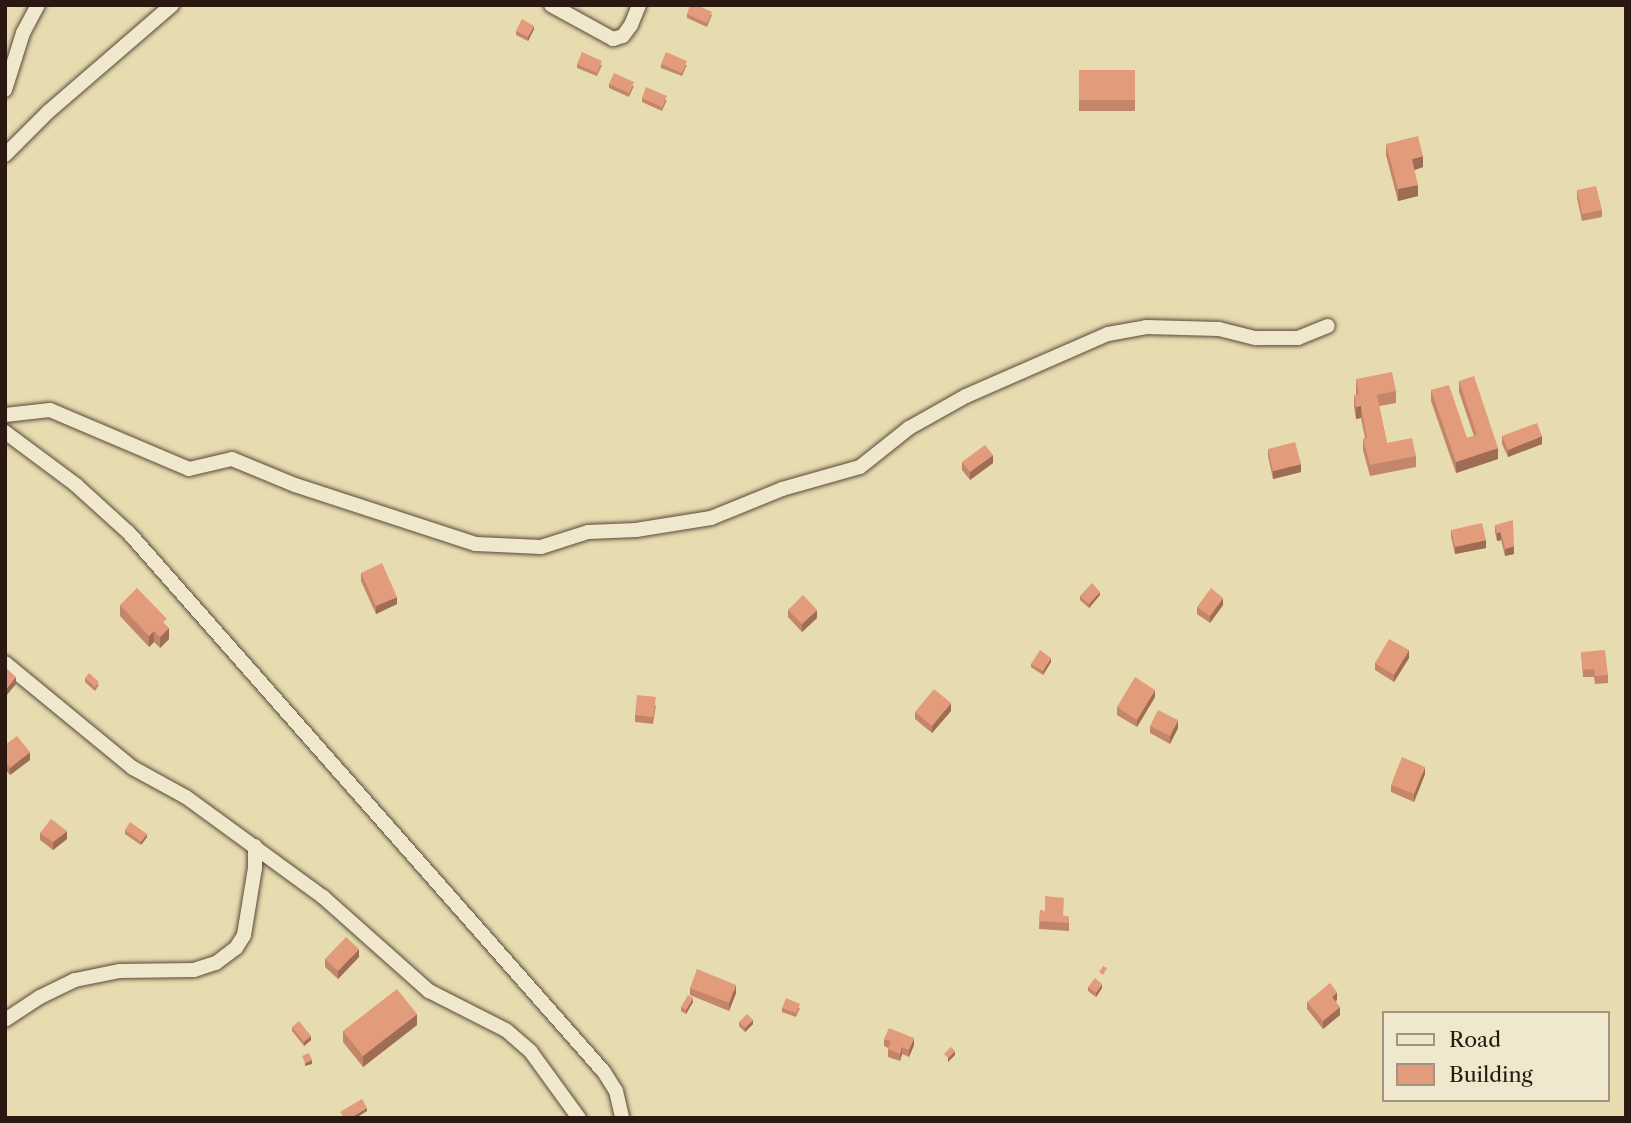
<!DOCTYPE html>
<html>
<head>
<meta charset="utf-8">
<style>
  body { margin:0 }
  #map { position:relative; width:1631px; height:1123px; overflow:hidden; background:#e7dbb0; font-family:"Libre Caslon Text",serif }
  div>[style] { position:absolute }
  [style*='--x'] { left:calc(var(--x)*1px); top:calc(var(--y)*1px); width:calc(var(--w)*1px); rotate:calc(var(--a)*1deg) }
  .roads { filter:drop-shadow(0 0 2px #5a4938) drop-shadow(0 0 2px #5a4938) }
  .minor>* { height:14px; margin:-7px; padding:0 7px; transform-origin:7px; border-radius:7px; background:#efe8cc }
  .wall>* { inset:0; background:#c3866a }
  .shaded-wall>* { inset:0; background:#9f6d56 }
  .building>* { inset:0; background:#e39c7b }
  span { translate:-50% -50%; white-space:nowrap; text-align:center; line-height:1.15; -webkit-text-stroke:5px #efe8cc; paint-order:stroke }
  .frame { position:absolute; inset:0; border:7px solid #2b1810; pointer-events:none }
  .legend { position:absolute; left:1382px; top:1011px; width:228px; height:91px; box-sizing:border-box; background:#efe8cc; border:2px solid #a19581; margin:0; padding:9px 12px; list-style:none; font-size:21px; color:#2b1810 }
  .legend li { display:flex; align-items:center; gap:14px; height:35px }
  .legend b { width:35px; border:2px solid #a19581 }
</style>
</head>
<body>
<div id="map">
  <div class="roads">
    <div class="minor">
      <i style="--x:551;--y:5;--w:71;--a:28.7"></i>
      <i style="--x:613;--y:39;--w:10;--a:-17"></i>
      <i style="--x:623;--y:36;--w:14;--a:-54"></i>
      <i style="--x:631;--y:25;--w:22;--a:-68"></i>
      <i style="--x:5;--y:90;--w:60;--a:-72.5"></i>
      <i style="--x:23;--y:33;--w:32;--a:-62"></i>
      <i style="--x:5;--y:155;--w:61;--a:-45"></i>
      <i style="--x:48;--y:112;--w:164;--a:-40.8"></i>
      <i style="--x:5;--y:415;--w:45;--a:-6.3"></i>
      <i style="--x:50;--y:410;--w:151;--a:23"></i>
      <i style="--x:189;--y:469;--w:44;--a:-13.1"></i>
      <i style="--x:232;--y:459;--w:68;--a:22.4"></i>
      <i style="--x:295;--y:485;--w:190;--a:18.1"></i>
      <i style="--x:476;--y:544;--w:65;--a:2.6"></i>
      <i style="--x:541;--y:547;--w:49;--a:-17.7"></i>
      <i style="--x:588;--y:532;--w:48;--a:-2.4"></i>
      <i style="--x:636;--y:530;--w:76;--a:-9.1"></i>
      <i style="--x:711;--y:518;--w:77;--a:-22.2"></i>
      <i style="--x:782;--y:489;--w:81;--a:-15.8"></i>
      <i style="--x:860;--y:467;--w:63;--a:-38.5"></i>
      <i style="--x:909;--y:428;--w:65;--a:-29.3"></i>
      <i style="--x:966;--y:396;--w:155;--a:-23.6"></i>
      <i style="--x:1108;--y:334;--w:39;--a:-10"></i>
      <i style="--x:1146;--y:327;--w:73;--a:1.6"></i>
      <i style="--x:1219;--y:329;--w:38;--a:14"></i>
      <i style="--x:1256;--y:338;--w:42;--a:0"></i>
      <i style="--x:1298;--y:338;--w:32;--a:-22"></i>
      <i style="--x:5;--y:432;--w:89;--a:36.7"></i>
      <i style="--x:76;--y:485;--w:72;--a:42.2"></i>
      <i style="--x:129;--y:533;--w:718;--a:48.61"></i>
      <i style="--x:604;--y:1072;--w:22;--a:58"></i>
      <i style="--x:616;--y:1091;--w:28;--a:77"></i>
      <i style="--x:5;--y:663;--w:166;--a:39.4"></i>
      <i style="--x:133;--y:768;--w:60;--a:28.7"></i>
      <i style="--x:186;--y:797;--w:170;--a:36.1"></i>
      <i style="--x:323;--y:897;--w:142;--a:41.6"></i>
      <i style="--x:429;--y:991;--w:86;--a:26.9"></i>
      <i style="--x:506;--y:1030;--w:33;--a:41"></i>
      <i style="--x:531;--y:1052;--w:82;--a:54"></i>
      <i style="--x:5;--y:1020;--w:42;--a:-33.3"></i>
      <i style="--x:40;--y:997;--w:39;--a:-26"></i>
      <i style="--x:75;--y:980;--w:46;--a:-11.3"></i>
      <i style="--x:120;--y:971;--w:74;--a:-0.8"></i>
      <i style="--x:194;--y:970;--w:23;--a:-18"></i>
      <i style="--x:216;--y:963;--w:25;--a:-37"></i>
      <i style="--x:236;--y:948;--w:15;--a:-58"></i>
      <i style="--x:244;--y:935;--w:68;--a:-80.7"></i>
      <i style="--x:255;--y:868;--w:22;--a:-90"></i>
    </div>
  </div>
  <div class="wall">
    <i style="clip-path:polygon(687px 14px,712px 15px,707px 27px,687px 18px)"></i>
    <i style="clip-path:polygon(534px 29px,528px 41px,516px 35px,516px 31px)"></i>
    <i style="clip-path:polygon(577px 64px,602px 65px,597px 76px,577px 68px)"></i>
    <i style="clip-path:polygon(661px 64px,687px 65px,682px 76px,661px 68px)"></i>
    <i style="clip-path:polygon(1079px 70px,1135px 70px,1135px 111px,1079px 111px)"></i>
    <i style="clip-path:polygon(609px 84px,634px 86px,629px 97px,609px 88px)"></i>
    <i style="clip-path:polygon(642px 98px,667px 100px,662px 111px,642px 102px)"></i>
    <i style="clip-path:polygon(1386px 144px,1423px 167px,1414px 170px,1418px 196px,1398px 201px,1386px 155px)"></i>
    <i style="clip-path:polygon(1577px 190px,1602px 210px,1602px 217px,1582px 221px,1577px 198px)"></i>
    <i style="clip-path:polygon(1356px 379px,1396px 391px,1396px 403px,1379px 406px,1387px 443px,1416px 456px,1416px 467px,1370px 476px,1363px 450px,1363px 439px,1365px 438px,1361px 418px,1356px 419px,1354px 407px,1354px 395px,1356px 395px)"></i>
    <i style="clip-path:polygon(1459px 381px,1498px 459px,1456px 473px,1431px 401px,1431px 390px,1467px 438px,1474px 436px,1459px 392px)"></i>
    <i style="clip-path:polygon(1502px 436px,1542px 444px,1508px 457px,1502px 444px)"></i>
    <i style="clip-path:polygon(1268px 449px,1301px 472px,1273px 479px,1268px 456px)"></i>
    <i style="clip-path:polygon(962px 462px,993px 463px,970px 480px,962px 470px)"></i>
    <i style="clip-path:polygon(1495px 525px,1514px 554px,1505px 556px,1501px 540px,1497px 541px,1495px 532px)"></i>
    <i style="clip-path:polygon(1451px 530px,1486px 548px,1455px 554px,1451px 537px)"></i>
    <i style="clip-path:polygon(361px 573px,397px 604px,376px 614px,361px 581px)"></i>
    <i style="clip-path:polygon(1100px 595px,1089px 608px,1080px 600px,1080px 596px)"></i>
    <i style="clip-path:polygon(120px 605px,167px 626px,169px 639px,160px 648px,154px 642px,149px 647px,120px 616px)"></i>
    <i style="clip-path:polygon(1223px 605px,1210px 623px,1197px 614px,1197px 607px)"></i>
    <i style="clip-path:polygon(788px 610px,817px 618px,802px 632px,788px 617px)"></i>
    <i style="clip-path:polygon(1581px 652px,1608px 675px,1608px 683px,1595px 684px,1594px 677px,1583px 677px)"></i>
    <i style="clip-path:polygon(1409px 658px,1394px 682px,1375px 670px,1375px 663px)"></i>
    <i style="clip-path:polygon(1051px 662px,1043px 675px,1031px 667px,1031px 664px)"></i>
    <i style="clip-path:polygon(85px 678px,99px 685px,95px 691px,85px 682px)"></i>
    <i style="clip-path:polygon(1155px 697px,1137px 727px,1117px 715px,1117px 707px)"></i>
    <i style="clip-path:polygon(656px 705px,653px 724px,635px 722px,635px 715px)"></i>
    <i style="clip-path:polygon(951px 711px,932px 733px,915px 719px,915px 712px)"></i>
    <i style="clip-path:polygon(1150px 726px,1178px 728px,1170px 744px,1150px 733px)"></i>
    <i style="clip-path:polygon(5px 745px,30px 760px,10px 775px,5px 769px)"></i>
    <i style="clip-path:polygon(1425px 774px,1414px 802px,1391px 792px,1391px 785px)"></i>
    <i style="clip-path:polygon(125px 830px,147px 837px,141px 845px,125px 834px)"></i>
    <i style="clip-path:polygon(40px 833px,67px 839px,53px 850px,40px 840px)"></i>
    <i style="clip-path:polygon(1040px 910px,1069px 917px,1069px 931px,1039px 929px)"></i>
    <i style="clip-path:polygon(359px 957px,338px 979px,325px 967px,325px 959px)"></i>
    <i style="clip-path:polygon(1088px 987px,1102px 988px,1096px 997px,1088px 991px)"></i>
    <i style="clip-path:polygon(690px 988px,736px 993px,729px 1011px,690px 995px)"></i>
    <i style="clip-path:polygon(1337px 1000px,1336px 1001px,1340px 1015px,1323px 1029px,1307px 1009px,1307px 1002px)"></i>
    <i style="clip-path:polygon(693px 1002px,686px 1014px,681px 1011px,681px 1007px)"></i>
    <i style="clip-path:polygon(782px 1008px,800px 1008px,796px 1017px,782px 1012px)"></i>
    <i style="clip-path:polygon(739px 1022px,753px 1024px,745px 1032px,739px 1026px)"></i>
    <i style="clip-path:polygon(417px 1025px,363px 1067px,343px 1042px,343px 1031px)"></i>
    <i style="clip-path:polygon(292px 1027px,311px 1040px,304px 1046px,292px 1031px)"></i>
    <i style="clip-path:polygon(884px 1039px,914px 1045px,909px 1057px,902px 1054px,900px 1061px,888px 1057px,888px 1048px,884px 1046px)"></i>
  </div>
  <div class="shaded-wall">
    <i style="clip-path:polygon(534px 26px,534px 29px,528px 41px,528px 37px)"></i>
    <i style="clip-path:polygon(1423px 156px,1423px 167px,1412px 171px,1412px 159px)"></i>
    <i style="clip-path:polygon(1418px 185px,1418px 196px,1398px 201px,1398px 189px)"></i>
    <i style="clip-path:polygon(1361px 406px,1361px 418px,1356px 419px,1356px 407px)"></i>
    <i style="clip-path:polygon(1542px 436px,1542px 444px,1508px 457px,1508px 450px)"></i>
    <i style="clip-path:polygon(1498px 448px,1498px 459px,1456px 473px,1456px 462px)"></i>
    <i style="clip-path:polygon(993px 455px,993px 463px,970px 480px,970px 472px)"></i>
    <i style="clip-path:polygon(1301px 464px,1301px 472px,1273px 479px,1273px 471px)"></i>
    <i style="clip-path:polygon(1501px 532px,1501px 540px,1497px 541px,1497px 533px)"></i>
    <i style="clip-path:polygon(1486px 540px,1486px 548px,1455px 554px,1455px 547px)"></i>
    <i style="clip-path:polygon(1514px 546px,1514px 554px,1505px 556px,1505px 549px)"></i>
    <i style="clip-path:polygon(1100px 592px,1100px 595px,1089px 608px,1089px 604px)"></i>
    <i style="clip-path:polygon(397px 597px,397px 604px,376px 614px,376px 606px)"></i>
    <i style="clip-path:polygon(1223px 598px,1223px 605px,1210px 623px,1210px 616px)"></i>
    <i style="clip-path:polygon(817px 610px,817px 618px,802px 632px,802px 624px)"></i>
    <i style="clip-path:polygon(169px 628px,169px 639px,160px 648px,160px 637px)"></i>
    <i style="clip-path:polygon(154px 631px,154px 642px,149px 647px,149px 636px)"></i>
    <i style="clip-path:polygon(1409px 650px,1409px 658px,1394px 682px,1394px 675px)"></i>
    <i style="clip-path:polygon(1051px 658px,1051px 662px,1043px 675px,1043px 671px)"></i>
    <i style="clip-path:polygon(16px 677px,16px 684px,6px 696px,6px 689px)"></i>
    <i style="clip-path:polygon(1155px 690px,1155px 697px,1137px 727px,1137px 720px)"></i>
    <i style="clip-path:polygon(951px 703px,951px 711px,932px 733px,932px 726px)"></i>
    <i style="clip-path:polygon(1178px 720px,1178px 728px,1170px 744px,1170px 736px)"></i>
    <i style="clip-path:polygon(30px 752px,30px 760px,10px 775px,10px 768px)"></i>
    <i style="clip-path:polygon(1425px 767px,1425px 774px,1414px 802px,1414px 794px)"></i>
    <i style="clip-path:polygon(67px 831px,67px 839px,53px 850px,53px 842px)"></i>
    <i style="clip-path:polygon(147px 834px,147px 837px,141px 845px,141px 842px)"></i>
    <i style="clip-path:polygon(359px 949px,359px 957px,338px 979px,338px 971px)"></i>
    <i style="clip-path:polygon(1102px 984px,1102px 988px,1096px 997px,1096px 993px)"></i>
    <i style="clip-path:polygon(736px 985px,736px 993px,729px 1011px,729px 1003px)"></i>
    <i style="clip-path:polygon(1337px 992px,1337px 1000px,1332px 1004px,1332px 997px)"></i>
    <i style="clip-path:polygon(693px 998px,693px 1002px,686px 1014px,686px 1010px)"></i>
    <i style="clip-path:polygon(1340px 1007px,1340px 1015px,1323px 1029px,1323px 1021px)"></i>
    <i style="clip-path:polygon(417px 1014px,417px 1025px,363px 1067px,363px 1056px)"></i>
    <i style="clip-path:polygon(753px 1020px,753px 1024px,745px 1032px,745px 1028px)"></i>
    <i style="clip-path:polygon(311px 1036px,311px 1040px,304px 1046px,304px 1042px)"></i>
    <i style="clip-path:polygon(914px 1038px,914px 1045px,909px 1057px,909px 1050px)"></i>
    <i style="clip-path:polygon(902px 1047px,902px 1054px,900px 1061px,900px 1054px)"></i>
    <i style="clip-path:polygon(955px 1051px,955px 1055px,948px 1062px,948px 1058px)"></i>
    <i style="clip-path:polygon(312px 1060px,312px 1064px,305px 1066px,305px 1063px)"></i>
    <i style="clip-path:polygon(367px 1108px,367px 1111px,356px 1118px,350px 1118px)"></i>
  </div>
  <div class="building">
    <i style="clip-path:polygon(690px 5px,697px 5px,712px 12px,707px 23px,687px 14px)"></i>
    <i style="clip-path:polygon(522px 19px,534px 26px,528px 37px,516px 31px)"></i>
    <i style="clip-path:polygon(582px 52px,602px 61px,597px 73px,577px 64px)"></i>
    <i style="clip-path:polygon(666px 52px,687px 61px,682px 73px,661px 64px)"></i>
    <i style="clip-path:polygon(1079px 70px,1135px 70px,1135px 100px,1079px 100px)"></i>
    <i style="clip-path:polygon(614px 73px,634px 82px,629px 93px,609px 84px)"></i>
    <i style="clip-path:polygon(646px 87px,667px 96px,662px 107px,642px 98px)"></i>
    <i style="clip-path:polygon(1418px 136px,1423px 156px,1412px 159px,1418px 185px,1398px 189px,1386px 144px)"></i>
    <i style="clip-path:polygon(1596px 186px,1602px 210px,1582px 214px,1577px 190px)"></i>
    <i style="clip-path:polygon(1392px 372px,1396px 391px,1377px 395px,1387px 443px,1412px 438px,1416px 456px,1370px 465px,1363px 439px,1367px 438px,1361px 406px,1356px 407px,1354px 395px,1359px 394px,1356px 379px)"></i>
    <i style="clip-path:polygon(1474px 376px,1498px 448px,1456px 462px,1431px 390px,1449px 385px,1467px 438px,1477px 435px,1459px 381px)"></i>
    <i style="clip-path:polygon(1537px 423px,1542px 436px,1508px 450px,1502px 436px)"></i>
    <i style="clip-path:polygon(1295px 442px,1301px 464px,1273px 471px,1268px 449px)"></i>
    <i style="clip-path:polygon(985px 445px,993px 455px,970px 472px,962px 462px)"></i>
    <i style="clip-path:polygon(1513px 520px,1514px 546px,1505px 549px,1501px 532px,1497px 533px,1495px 525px)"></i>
    <i style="clip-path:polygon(1482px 523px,1486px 540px,1455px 547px,1451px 530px)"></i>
    <i style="clip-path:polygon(382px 563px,397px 597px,376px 606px,361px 573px)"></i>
    <i style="clip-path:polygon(1092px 583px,1100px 592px,1089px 604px,1080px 596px)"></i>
    <i style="clip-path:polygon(137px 588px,167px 619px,163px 622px,169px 628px,160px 637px,154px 631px,149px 636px,120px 605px)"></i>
    <i style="clip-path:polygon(1211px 588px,1223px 598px,1210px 616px,1197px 607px)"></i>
    <i style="clip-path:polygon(803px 595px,817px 610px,802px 624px,788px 610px)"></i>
    <i style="clip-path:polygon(1389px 639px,1409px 650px,1394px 675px,1375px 663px)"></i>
    <i style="clip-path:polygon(1040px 650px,1051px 658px,1043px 671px,1031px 664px)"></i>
    <i style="clip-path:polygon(1605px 650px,1608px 675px,1595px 676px,1594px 669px,1583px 670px,1581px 652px)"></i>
    <i style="clip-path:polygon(5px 667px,16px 677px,6px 689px,5px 688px)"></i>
    <i style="clip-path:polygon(89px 673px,99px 682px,95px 687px,85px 678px)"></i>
    <i style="clip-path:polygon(1135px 677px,1155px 690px,1137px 720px,1117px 707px)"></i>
    <i style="clip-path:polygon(934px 689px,951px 703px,932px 726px,915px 712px)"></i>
    <i style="clip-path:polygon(637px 695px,656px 697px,653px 717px,635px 715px)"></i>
    <i style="clip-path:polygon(1158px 710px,1178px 720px,1170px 736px,1150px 726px)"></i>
    <i style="clip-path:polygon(17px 736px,30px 752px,10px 768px,5px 762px,5px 745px)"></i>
    <i style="clip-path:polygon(1402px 757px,1425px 767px,1414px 794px,1391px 785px)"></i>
    <i style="clip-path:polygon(51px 819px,67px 831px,53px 842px,40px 833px)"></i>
    <i style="clip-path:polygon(130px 822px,147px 834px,141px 842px,125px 830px)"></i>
    <i style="clip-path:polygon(1045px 896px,1064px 898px,1063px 916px,1069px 917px,1069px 923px,1039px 921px,1040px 910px,1045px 911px)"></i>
    <i style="clip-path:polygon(346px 937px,359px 949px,338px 971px,325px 959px)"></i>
    <i style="clip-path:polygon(1103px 966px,1107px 968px,1103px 975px,1099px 972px)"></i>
    <i style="clip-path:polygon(697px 969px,736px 985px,729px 1003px,690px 988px)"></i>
    <i style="clip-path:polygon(1095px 978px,1102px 984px,1096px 993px,1088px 987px)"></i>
    <i style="clip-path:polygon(1330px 983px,1337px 992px,1332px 997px,1340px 1007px,1323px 1021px,1307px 1002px)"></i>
    <i style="clip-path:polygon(397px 989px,417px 1014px,363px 1056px,343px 1031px)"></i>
    <i style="clip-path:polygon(688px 995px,693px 998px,686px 1010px,681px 1007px)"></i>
    <i style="clip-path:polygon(786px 998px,800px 1004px,796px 1013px,782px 1008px)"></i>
    <i style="clip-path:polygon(747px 1014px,753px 1020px,745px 1028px,739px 1022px)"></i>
    <i style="clip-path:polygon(299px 1021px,311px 1036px,304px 1042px,292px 1027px)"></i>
    <i style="clip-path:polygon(889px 1028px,914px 1038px,909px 1050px,902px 1047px,900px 1054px,888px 1049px,891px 1041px,884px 1039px)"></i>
    <i style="clip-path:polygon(951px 1047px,955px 1051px,948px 1058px,944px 1054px)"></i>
    <i style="clip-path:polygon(309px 1053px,312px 1060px,305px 1063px,302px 1056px)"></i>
    <i style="clip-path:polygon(362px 1099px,367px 1108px,350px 1118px,344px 1118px,340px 1112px)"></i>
  </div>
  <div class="frame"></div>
  <ul class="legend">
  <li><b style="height:9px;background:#efe8cc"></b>Road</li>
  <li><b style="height:19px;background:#e39c7b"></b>Building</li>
  </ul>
</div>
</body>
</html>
